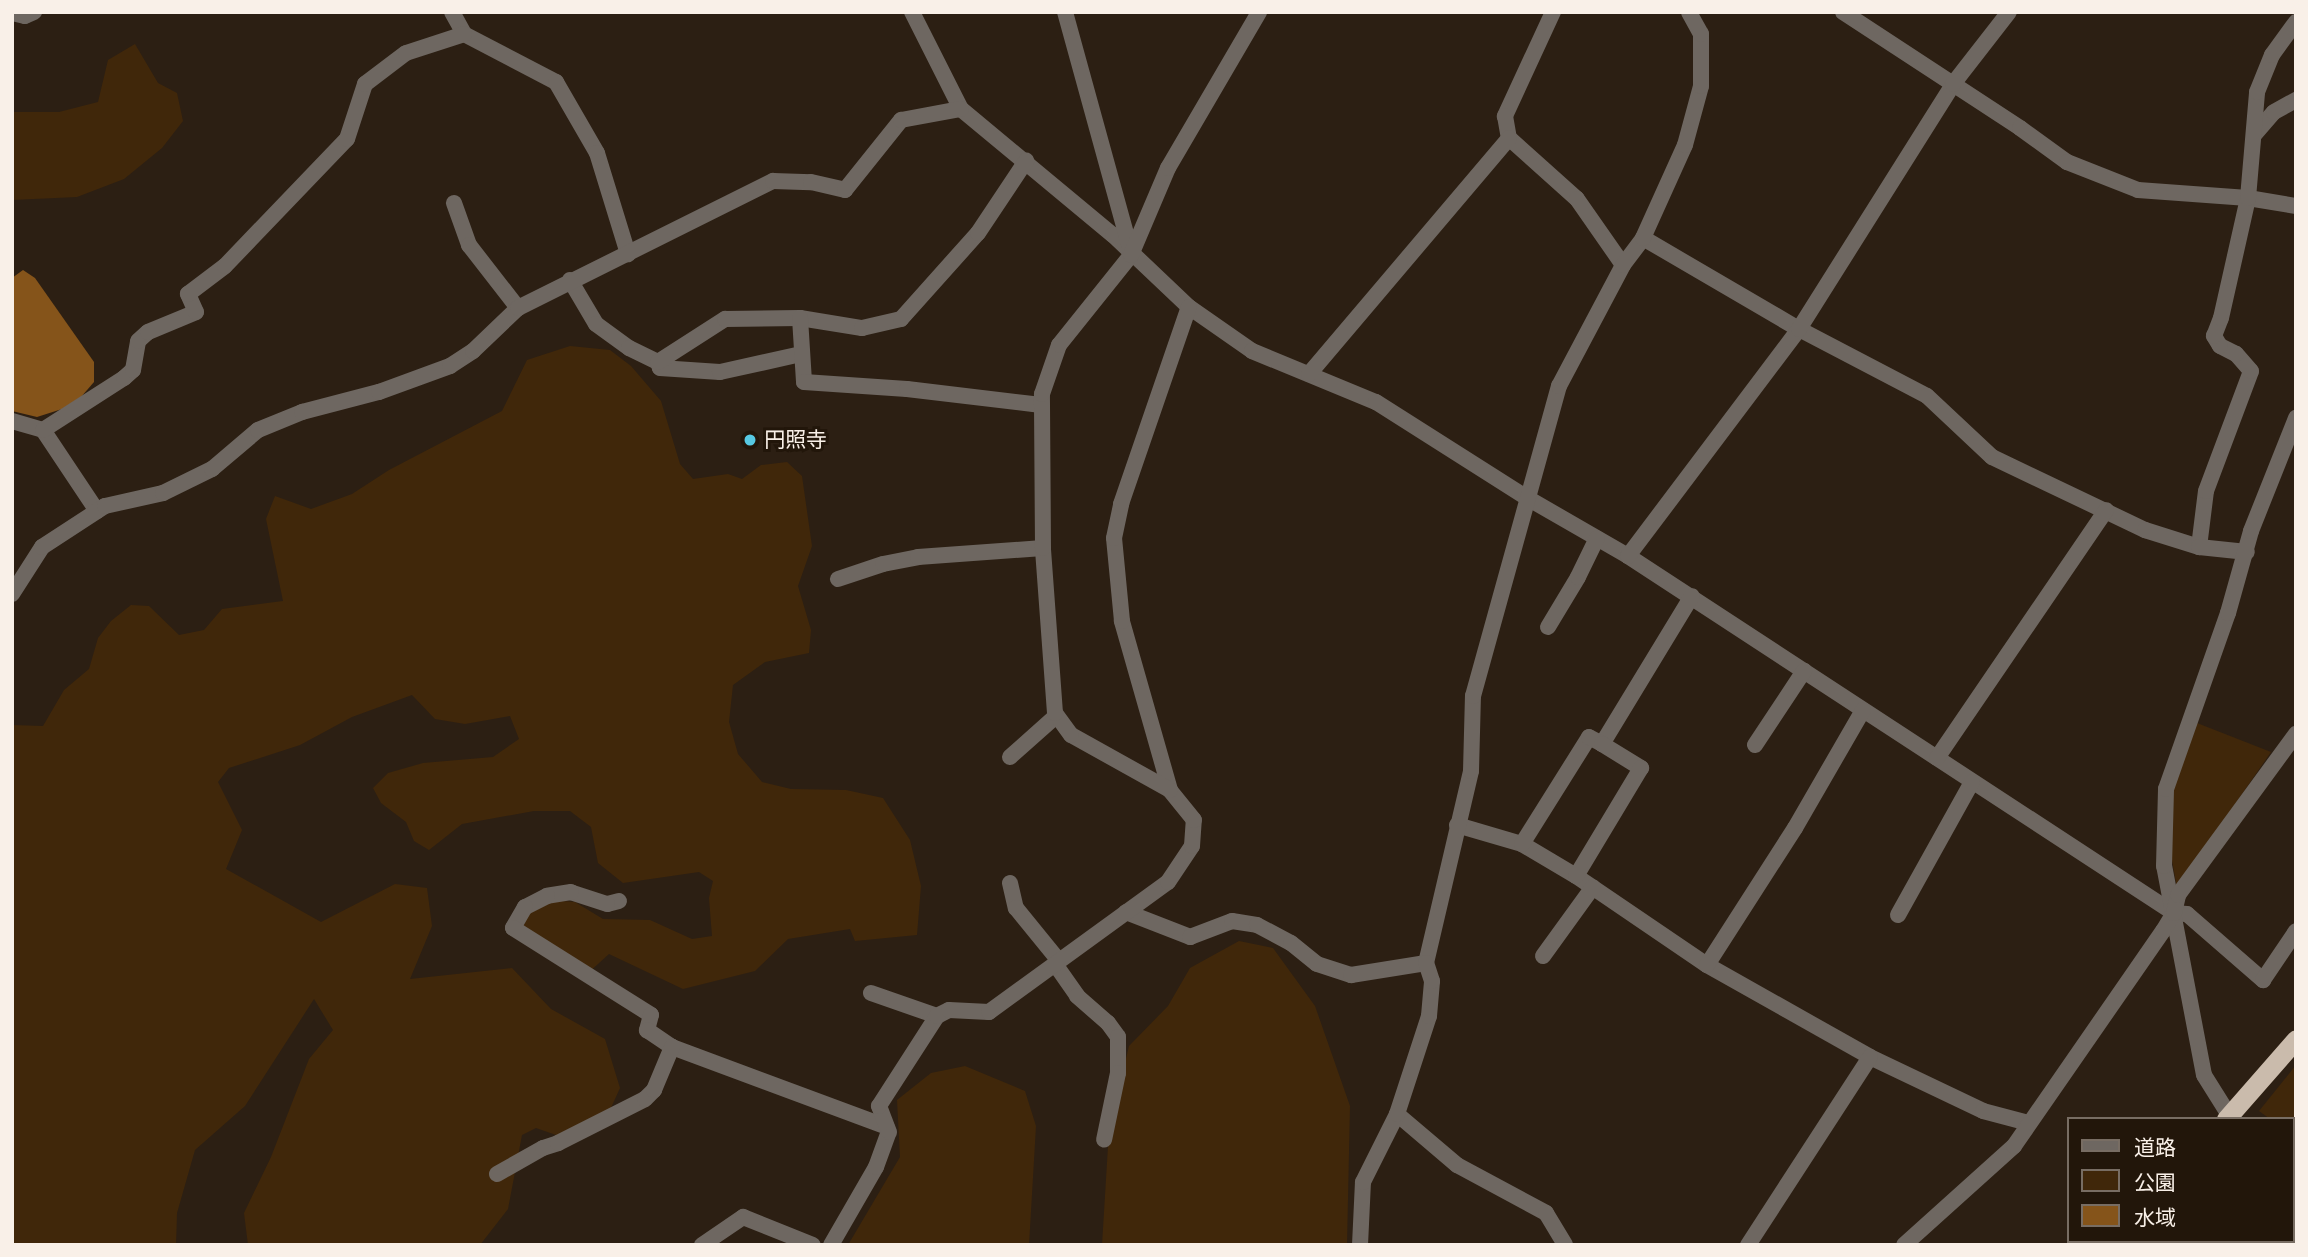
<!DOCTYPE html>
<html>
<head>
<meta charset="utf-8">
<style>
  body { margin:0 }
  #map { position:relative; width:2308px; height:1257px; overflow:hidden; background:#2c1f13; font-family:Arial,"Noto Sans JP",sans-serif }
  div>[style] { position:absolute }
  [style*='--x'] { left:calc(var(--x)*1px); top:calc(var(--y)*1px); width:calc(var(--w)*1px); rotate:calc(var(--a)*1deg) }
  .green>* { inset:0; background:#40270a }
  .water>* { inset:0; background:#85541a }
  .minor>* { height:16px; margin:-8px; padding:0 8px; transform-origin:8px; border-radius:8px; background:#6e6761 }
  .tertiary>* { height:18px; margin:-9px; padding:0 9px; transform-origin:9px; border-radius:9px; background:#6e6761 }
  .trunk>* { height:19px; margin:-9.5px; padding:0 9.5px; transform-origin:9.5px; border-radius:9.5px; background:#cabbac }
  .dots>* { width:19px; height:19px; translate:-50% -50%; box-sizing:border-box; border:4px solid #22160a; border-radius:50% }
  span { translate:-50% -50%; white-space:nowrap; text-align:center; line-height:1.15; -webkit-text-stroke:6px #22160a; paint-order:stroke }
  .poi-label { font-size:21px; color:#f9f0e8 }
  .left { translate:0 -50%; text-align:left }
  .frame { position:absolute; inset:0; border:14px solid #f9f0e8; pointer-events:none }
  .legend { position:absolute; left:2067px; top:1117px; width:228px; height:126px; box-sizing:border-box; background:#22160a; border:2px solid #786d63; margin:0; padding:9px 12px; list-style:none; font-size:21px; color:#f9f0e8 }
  .legend li { display:flex; align-items:center; gap:14px; height:35px }
  .legend b { width:35px; border:2px solid #786d63 }
</style>
</head>
<body>
<div id="map">
  <div class="green">
    <i style="clip-path:polygon(135px 44px,158px 83px,177px 93px,183px 121px,162px 148px,124px 179px,77px 197px,12px 200px,12px 112px,59px 112px,98px 102px,108px 60px)"></i>
    <i style="clip-path:polygon(570px 346px,610px 350px,631px 366px,661px 401px,680px 464px,693px 479px,728px 474px,742px 479px,761px 465px,787px 462px,802px 476px,812px 546px,798px 586px,811px 630px,809px 653px,765px 662px,733px 685px,729px 722px,738px 754px,762px 782px,791px 789px,846px 790px,883px 798px,910px 840px,921px 886px,917px 935px,855px 941px,850px 929px,788px 939px,755px 971px,683px 989px,609px 954px,587px 974px,518px 928px,528px 910px,549px 900px,575px 902px,603px 919px,650px 920px,692px 939px,712px 936px,709px 898px,713px 881px,699px 872px,623px 883px,598px 863px,591px 827px,570px 811px,534px 811px,462px 824px,429px 850px,414px 841px,406px 822px,381px 803px,373px 788px,388px 773px,423px 763px,493px 757px,519px 739px,510px 716px,465px 724px,435px 719px,412px 695px,352px 717px,300px 745px,229px 768px,218px 782px,242px 830px,226px 869px,321px 922px,395px 884px,427px 888px,432px 926px,410px 979px,512px 968px,551px 1009px,605px 1039px,620px 1088px,610px 1110px,559px 1136px,536px 1128px,522px 1135px,508px 1209px,480px 1245px,248px 1245px,244px 1213px,271px 1157px,309px 1059px,333px 1030px,314px 999px,245px 1106px,195px 1150px,177px 1213px,176px 1245px,12px 1245px,12px 725px,43px 726px,64px 690px,89px 669px,98px 638px,111px 621px,131px 605px,149px 606px,179px 635px,204px 630px,222px 609px,283px 601px,266px 519px,275px 496px,311px 509px,352px 494px,389px 470px,502px 411px,527px 360px)"></i>
    <i style="clip-path:polygon(2197px 723px,2271px 752px,2177px 888px,2170px 849px,2173px 769px)"></i>
    <i style="clip-path:polygon(1239px 941px,1273px 948px,1315px 1006px,1350px 1106px,1347px 1245px,1102px 1245px,1109px 1130px,1129px 1046px,1168px 1006px,1190px 968px)"></i>
    <i style="clip-path:polygon(2296px 1065px,2296px 1123px,2292px 1124px,2292px 1119px,2270px 1119px,2259px 1111px)"></i>
    <i style="clip-path:polygon(965px 1066px,1025px 1091px,1036px 1126px,1029px 1245px,848px 1245px,900px 1157px,897px 1100px,931px 1073px)"></i>
  </div>
  <div class="water">
    <i style="clip-path:polygon(23px 270px,35px 278px,94px 362px,94px 382px,81px 397px,62px 409px,37px 417px,12px 411px,12px 278px)"></i>
    <i style="clip-path:polygon(2296px 1190px,2296px 1245px,2235px 1245px,2238px 1241px,2292px 1241px,2292px 1193px)"></i>
  </div>
  <div class="minor">
    <i style="--x:452;--y:12;--w:25;--a:61"></i>
    <i style="--x:464;--y:34;--w:104;--a:27.6"></i>
    <i style="--x:556;--y:82;--w:82;--a:60"></i>
    <i style="--x:597;--y:153;--w:106;--a:72.9"></i>
    <i style="--x:912;--y:12;--w:109;--a:63.2"></i>
    <i style="--x:961;--y:109;--w:197;--a:39.7"></i>
    <i style="--x:1113;--y:235;--w:105;--a:43.5"></i>
    <i style="--x:1189;--y:307;--w:77;--a:34.9"></i>
    <i style="--x:1252;--y:351;--w:134;--a:22.4"></i>
    <i style="--x:1376;--y:402;--w:181;--a:32.4"></i>
    <i style="--x:1529;--y:499;--w:114;--a:29.9"></i>
    <i style="--x:1628;--y:556;--w:652;--a:33.18"></i>
    <i style="--x:2174;--y:913;--w:13;--a:4"></i>
    <i style="--x:2187;--y:914;--w:101;--a:41"></i>
    <i style="--x:2263;--y:980;--w:59;--a:-56"></i>
    <i style="--x:1065;--y:12;--w:249;--a:74.6"></i>
    <i style="--x:1553;--y:12;--w:115;--a:114.8"></i>
    <i style="--x:1505;--y:116;--w:22;--a:80"></i>
    <i style="--x:1509;--y:138;--w:91;--a:41.9"></i>
    <i style="--x:1577;--y:199;--w:80;--a:55.1"></i>
    <i style="--x:1843;--y:12;--w:212;--a:33.2"></i>
    <i style="--x:2020;--y:128;--w:58;--a:35.9"></i>
    <i style="--x:2067;--y:162;--w:76;--a:21.5"></i>
    <i style="--x:2138;--y:190;--w:110;--a:4.2"></i>
    <i style="--x:2248;--y:198;--w:49;--a:9.5"></i>
    <i style="--x:12;--y:13;--w:13;--a:13"></i>
    <i style="--x:25;--y:16;--w:10;--a:-24"></i>
    <i style="--x:2254;--y:135;--w:30;--a:-49"></i>
    <i style="--x:2274;--y:112;--w:25;--a:-29"></i>
    <i style="--x:454;--y:203;--w:45;--a:70.3"></i>
    <i style="--x:469;--y:245;--w:80;--a:52.1"></i>
    <i style="--x:1643;--y:238;--w:181;--a:30.3"></i>
    <i style="--x:1799;--y:329;--w:144;--a:27.6"></i>
    <i style="--x:1927;--y:396;--w:89;--a:43.2"></i>
    <i style="--x:1992;--y:457;--w:170;--a:25.5"></i>
    <i style="--x:2145;--y:530;--w:57;--a:17.5"></i>
    <i style="--x:2199;--y:547;--w:56;--a:-82.9"></i>
    <i style="--x:2206;--y:491;--w:128;--a:-69.4"></i>
    <i style="--x:2251;--y:371;--w:23;--a:-131"></i>
    <i style="--x:2236;--y:354;--w:18;--a:-153"></i>
    <i style="--x:2220;--y:346;--w:12;--a:-121"></i>
    <i style="--x:2214;--y:336;--w:19;--a:-69"></i>
    <i style="--x:2221;--y:318;--w:123;--a:-77.3"></i>
    <i style="--x:2248;--y:198;--w:106;--a:-85.1"></i>
    <i style="--x:2257;--y:92;--w:40;--a:-68"></i>
    <i style="--x:2272;--y:55;--w:41;--a:-54"></i>
    <i style="--x:570;--y:280;--w:51;--a:59.4"></i>
    <i style="--x:596;--y:324;--w:41;--a:36"></i>
    <i style="--x:629;--y:348;--w:32;--a:26"></i>
    <i style="--x:658;--y:362;--w:6;--a:72"></i>
    <i style="--x:660;--y:368;--w:60;--a:3.8"></i>
    <i style="--x:720;--y:372;--w:83;--a:-12.5"></i>
    <i style="--x:800;--y:318;--w:63;--a:9.2"></i>
    <i style="--x:862;--y:328;--w:40;--a:-13"></i>
    <i style="--x:901;--y:319;--w:115;--a:-48.2"></i>
    <i style="--x:978;--y:233;--w:87;--a:-56.3"></i>
    <i style="--x:658;--y:362;--w:80;--a:-32.7"></i>
    <i style="--x:725;--y:319;--w:75;--a:-0.8"></i>
    <i style="--x:800;--y:318;--w:64;--a:86.4"></i>
    <i style="--x:804;--y:382;--w:103;--a:3.9"></i>
    <i style="--x:907;--y:389;--w:135;--a:6.8"></i>
    <i style="--x:1309;--y:374;--w:309;--a:-49.7"></i>
    <i style="--x:12;--y:421;--w:32;--a:16"></i>
    <i style="--x:97;--y:511;--w:97;--a:-123.7"></i>
    <i style="--x:43;--y:430;--w:96;--a:-32.7"></i>
    <i style="--x:124;--y:378;--w:12;--a:-42"></i>
    <i style="--x:133;--y:370;--w:29;--a:-80"></i>
    <i style="--x:138;--y:341;--w:13;--a:-42"></i>
    <i style="--x:148;--y:332;--w:52;--a:-22.6"></i>
    <i style="--x:196;--y:312;--w:20;--a:-114"></i>
    <i style="--x:188;--y:294;--w:46;--a:-37.1"></i>
    <i style="--x:225;--y:266;--w:176;--a:-46.2"></i>
    <i style="--x:347;--y:139;--w:58;--a:-71.9"></i>
    <i style="--x:365;--y:84;--w:51;--a:-37.1"></i>
    <i style="--x:406;--y:53;--w:61;--a:-18.1"></i>
    <i style="--x:2199;--y:547;--w:48;--a:5.9"></i>
    <i style="--x:1628;--y:556;--w:284;--a:-53"></i>
    <i style="--x:1799;--y:329;--w:289;--a:-57.8"></i>
    <i style="--x:1953;--y:84;--w:91;--a:-52.1"></i>
    <i style="--x:838;--y:579;--w:47;--a:-18.4"></i>
    <i style="--x:883;--y:564;--w:36;--a:-11"></i>
    <i style="--x:918;--y:557;--w:125;--a:-4.1"></i>
    <i style="--x:12;--y:594;--w:56;--a:-57.4"></i>
    <i style="--x:42;--y:547;--w:75;--a:-33.1"></i>
    <i style="--x:105;--y:506;--w:59;--a:-12.6"></i>
    <i style="--x:163;--y:493;--w:55;--a:-26.1"></i>
    <i style="--x:212;--y:469;--w:60;--a:-40.3"></i>
    <i style="--x:258;--y:430;--w:48;--a:-22.2"></i>
    <i style="--x:302;--y:412;--w:80;--a:-14.6"></i>
    <i style="--x:379;--y:392;--w:76;--a:-20.1"></i>
    <i style="--x:450;--y:366;--w:27;--a:-33"></i>
    <i style="--x:473;--y:351;--w:62;--a:-43.7"></i>
    <i style="--x:518;--y:308;--w:285;--a:-26.5"></i>
    <i style="--x:773;--y:181;--w:38;--a:2"></i>
    <i style="--x:811;--y:182;--w:35;--a:13"></i>
    <i style="--x:845;--y:190;--w:90;--a:-51.3"></i>
    <i style="--x:901;--y:120;--w:61;--a:-10.4"></i>
    <i style="--x:1548;--y:627;--w:58;--a:-59"></i>
    <i style="--x:1578;--y:577;--w:43;--a:-64"></i>
    <i style="--x:1602;--y:744;--w:173;--a:-58.7"></i>
    <i style="--x:1755;--y:745;--w:89;--a:-56.5"></i>
    <i style="--x:1010;--y:757;--w:62;--a:-41.7"></i>
    <i style="--x:1937;--y:758;--w:300;--a:-55.7"></i>
    <i style="--x:1170;--y:790;--w:176;--a:-105.9"></i>
    <i style="--x:1122;--y:621;--w:83;--a:-95.5"></i>
    <i style="--x:1114;--y:538;--w:35;--a:-78"></i>
    <i style="--x:1121;--y:504;--w:208;--a:-71"></i>
    <i style="--x:1457;--y:825;--w:68;--a:16.3"></i>
    <i style="--x:1522;--y:844;--w:63;--a:30.7"></i>
    <i style="--x:1576;--y:876;--w:158;--a:34.2"></i>
    <i style="--x:1707;--y:965;--w:187;--a:29.4"></i>
    <i style="--x:1870;--y:1057;--w:125;--a:25.5"></i>
    <i style="--x:1983;--y:1111;--w:47;--a:14.9"></i>
    <i style="--x:1522;--y:844;--w:126;--a:-57.9"></i>
    <i style="--x:1589;--y:737;--w:15;--a:28"></i>
    <i style="--x:1602;--y:744;--w:46;--a:31.6"></i>
    <i style="--x:1641;--y:768;--w:126;--a:121"></i>
    <i style="--x:1010;--y:883;--w:26;--a:77"></i>
    <i style="--x:1016;--y:908;--w:68;--a:50.9"></i>
    <i style="--x:619;--y:901;--w:12;--a:166"></i>
    <i style="--x:607;--y:904;--w:38;--a:-162"></i>
    <i style="--x:571;--y:892;--w:24;--a:171"></i>
    <i style="--x:547;--y:896;--w:25;--a:153"></i>
    <i style="--x:525;--y:907;--w:24;--a:120"></i>
    <i style="--x:513;--y:928;--w:163;--a:32.2"></i>
    <i style="--x:651;--y:1015;--w:16;--a:105"></i>
    <i style="--x:647;--y:1030;--w:30;--a:34"></i>
    <i style="--x:672;--y:1047;--w:229;--a:20.4"></i>
    <i style="--x:1126;--y:912;--w:69;--a:21.3"></i>
    <i style="--x:1190;--y:937;--w:45;--a:-20.9"></i>
    <i style="--x:1232;--y:921;--w:25;--a:9"></i>
    <i style="--x:1257;--y:925;--w:38;--a:28"></i>
    <i style="--x:1291;--y:943;--w:33;--a:39"></i>
    <i style="--x:1317;--y:964;--w:36;--a:18"></i>
    <i style="--x:1351;--y:975;--w:76;--a:-9.1"></i>
    <i style="--x:1426;--y:963;--w:197;--a:-76.8"></i>
    <i style="--x:1471;--y:771;--w:75;--a:-88.5"></i>
    <i style="--x:1473;--y:696;--w:322;--a:-74.5"></i>
    <i style="--x:1559;--y:386;--w:137;--a:-62.1"></i>
    <i style="--x:1623;--y:265;--w:34;--a:-53"></i>
    <i style="--x:1643;--y:238;--w:102;--a:-65.7"></i>
    <i style="--x:1685;--y:145;--w:61;--a:-74.8"></i>
    <i style="--x:1701;--y:86;--w:52;--a:-90"></i>
    <i style="--x:1701;--y:34;--w:25;--a:-119"></i>
    <i style="--x:1898;--y:915;--w:152;--a:-60.9"></i>
    <i style="--x:1543;--y:956;--w:85;--a:-54.1"></i>
    <i style="--x:1055;--y:964;--w:39;--a:55"></i>
    <i style="--x:1077;--y:996;--w:41;--a:41.1"></i>
    <i style="--x:1108;--y:1023;--w:17;--a:54"></i>
    <i style="--x:1118;--y:1037;--w:36;--a:90"></i>
    <i style="--x:1118;--y:1073;--w:68;--a:101.8"></i>
    <i style="--x:1707;--y:965;--w:163;--a:-57.3"></i>
    <i style="--x:1795;--y:828;--w:136;--a:-60"></i>
    <i style="--x:871;--y:993;--w:70;--a:19.2"></i>
    <i style="--x:1397;--y:1114;--w:79;--a:40.4"></i>
    <i style="--x:1457;--y:1165;--w:101;--a:28.3"></i>
    <i style="--x:1546;--y:1213;--w:37;--a:59"></i>
    <i style="--x:2229;--y:1115;--w:47;--a:-122"></i>
    <i style="--x:2204;--y:1075;--w:213;--a:-100.8"></i>
    <i style="--x:2164;--y:866;--w:77;--a:-88.5"></i>
    <i style="--x:2166;--y:789;--w:187;--a:-70.6"></i>
    <i style="--x:2228;--y:613;--w:85;--a:-74.3"></i>
    <i style="--x:2251;--y:531;--w:122;--a:-68.3"></i>
    <i style="--x:497;--y:1174;--w:53;--a:-29.5"></i>
    <i style="--x:543;--y:1148;--w:16;--a:-18"></i>
    <i style="--x:558;--y:1143;--w:97;--a:-26.8"></i>
    <i style="--x:645;--y:1099;--w:13;--a:-45"></i>
    <i style="--x:654;--y:1090;--w:47;--a:-67.3"></i>
    <i style="--x:702;--y:1245;--w:50;--a:-34.3"></i>
    <i style="--x:743;--y:1217;--w:75;--a:21.8"></i>
    <i style="--x:831;--y:1245;--w:90;--a:-60"></i>
    <i style="--x:876;--y:1167;--w:37;--a:-70"></i>
    <i style="--x:889;--y:1132;--w:28;--a:-111"></i>
    <i style="--x:879;--y:1106;--w:107;--a:-57.2"></i>
    <i style="--x:937;--y:1016;--w:13;--a:-27"></i>
    <i style="--x:949;--y:1010;--w:40;--a:2.9"></i>
    <i style="--x:989;--y:1012;--w:221;--a:-36"></i>
    <i style="--x:1168;--y:882;--w:43;--a:-56.3"></i>
    <i style="--x:1192;--y:846;--w:26;--a:-86"></i>
    <i style="--x:1194;--y:820;--w:38;--a:-129"></i>
    <i style="--x:1170;--y:790;--w:113;--a:-150.9"></i>
    <i style="--x:1071;--y:735;--w:27;--a:-126"></i>
    <i style="--x:1055;--y:713;--w:165;--a:-94.2"></i>
    <i style="--x:1043;--y:548;--w:154;--a:-90.4"></i>
    <i style="--x:1042;--y:394;--w:52;--a:-70.9"></i>
    <i style="--x:1059;--y:345;--w:115;--a:-51.3"></i>
    <i style="--x:1131;--y:255;--w:95;--a:-67"></i>
    <i style="--x:1168;--y:168;--w:181;--a:-59.7"></i>
    <i style="--x:1360;--y:1245;--w:63;--a:-87.3"></i>
    <i style="--x:1363;--y:1182;--w:76;--a:-63.4"></i>
    <i style="--x:1397;--y:1114;--w:103;--a:-71.9"></i>
    <i style="--x:1429;--y:1016;--w:35;--a:-85"></i>
    <i style="--x:1432;--y:981;--w:19;--a:-108"></i>
    <i style="--x:1748;--y:1245;--w:224;--a:-57"></i>
    <i style="--x:1904;--y:1245;--w:148;--a:-42"></i>
    <i style="--x:2014;--y:1146;--w:262;--a:-55.3"></i>
    <i style="--x:2163;--y:931;--w:21;--a:-59"></i>
    <i style="--x:2174;--y:913;--w:18;--a:-77"></i>
    <i style="--x:2178;--y:895;--w:200;--a:-53.8"></i>
  </div>
  <div class="tertiary">
    <i style="--x:2292;--y:1174;--w:5;--a:37"></i>
  </div>
  <div class="trunk">
    <i style="--x:2226;--y:1119;--w:106;--a:-48.8"></i>
    <i style="--x:2115;--y:1245;--w:5;--a:-53"></i>
  </div>
  <div class="dots">
    <i style="left:750px;top:440px;background:#57c9e3"></i>
  </div>
  <div class="poi-label">
    <span class="left" style="left:764px;top:440px">円照寺</span>
  </div>
  <div class="frame"></div>
  <ul class="legend">
  <li><b style="height:9px;background:#6e6761"></b>道路</li>
  <li><b style="height:19px;background:#40270a"></b>公園</li>
  <li><b style="height:19px;background:#85541a"></b>水域</li>
  </ul>
</div>
</body>
</html>
